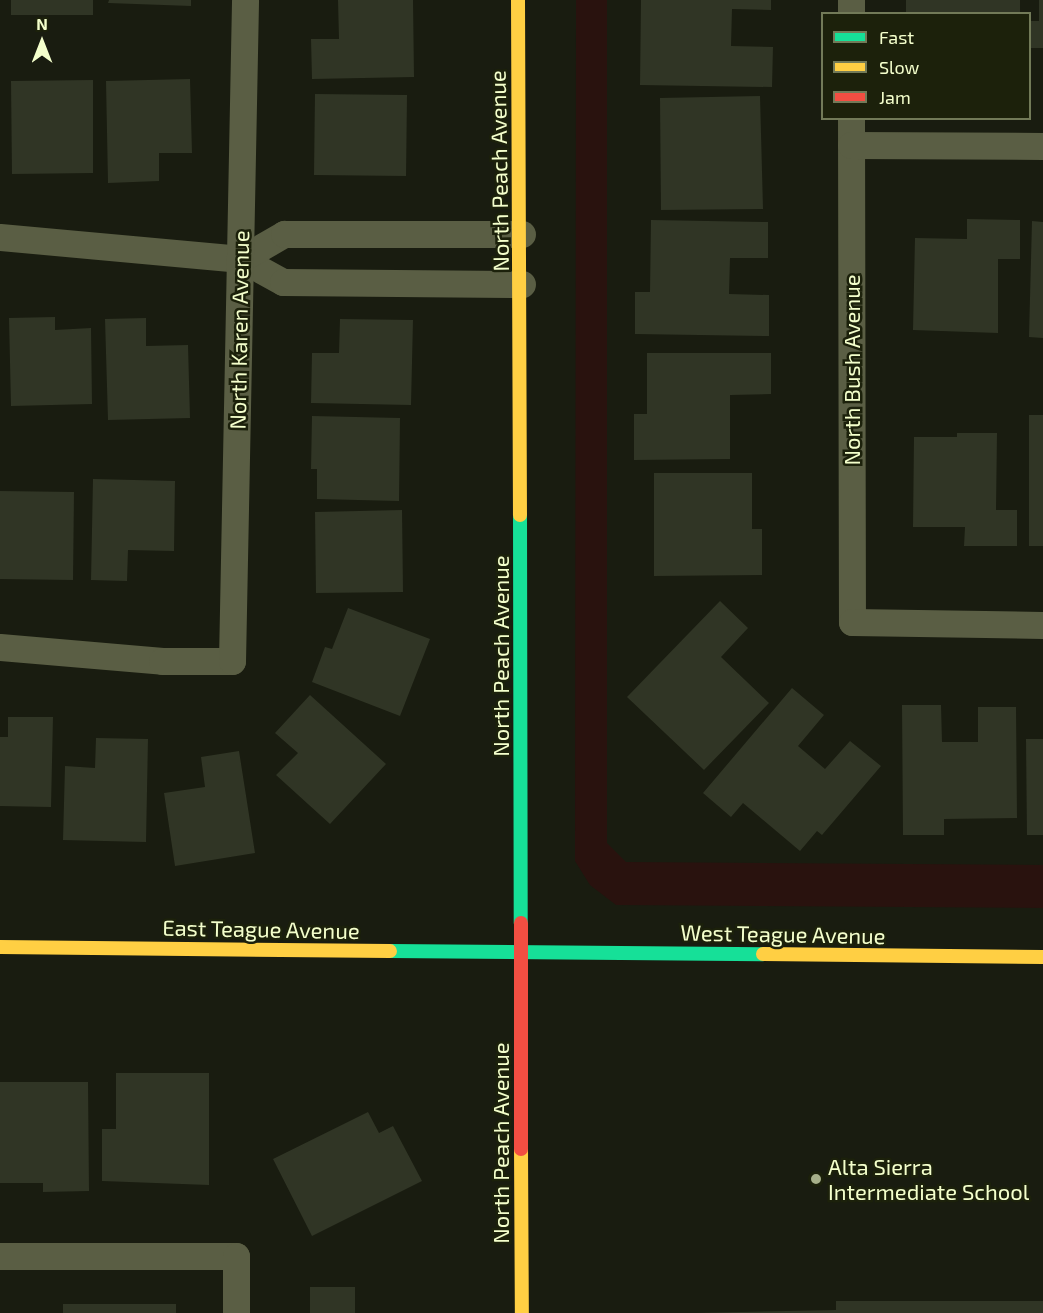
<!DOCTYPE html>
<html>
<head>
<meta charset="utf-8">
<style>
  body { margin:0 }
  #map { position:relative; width:1043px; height:1313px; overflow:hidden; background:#191c10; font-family:"Exo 2",sans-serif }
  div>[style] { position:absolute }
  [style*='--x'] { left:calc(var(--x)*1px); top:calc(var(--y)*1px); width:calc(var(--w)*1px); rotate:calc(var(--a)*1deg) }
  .green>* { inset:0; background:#29120e }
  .building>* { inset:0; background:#303525 }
  .street>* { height:27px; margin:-13.5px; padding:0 13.5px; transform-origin:13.5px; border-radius:13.5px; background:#5a5e44 }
  .fast>* { height:14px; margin:-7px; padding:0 7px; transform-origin:7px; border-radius:7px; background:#16e098 }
  .slow>* { height:14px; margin:-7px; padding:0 7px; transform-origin:7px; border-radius:7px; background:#ffcf43 }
  .jam>* { height:14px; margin:-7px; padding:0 7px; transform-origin:7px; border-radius:7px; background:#f24e42 }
  .dots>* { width:16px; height:16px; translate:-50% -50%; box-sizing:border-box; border:3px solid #1c210b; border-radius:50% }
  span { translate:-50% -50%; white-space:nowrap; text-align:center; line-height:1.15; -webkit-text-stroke:5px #1c210b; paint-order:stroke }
  .street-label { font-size:22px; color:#f4ffcc }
  .poi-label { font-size:22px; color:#f4ffcc }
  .left { translate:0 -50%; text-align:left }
  .legend { position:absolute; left:821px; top:12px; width:210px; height:108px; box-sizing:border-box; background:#1c210b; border:2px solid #727a58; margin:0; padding:8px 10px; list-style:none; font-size:18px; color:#f4ffcc }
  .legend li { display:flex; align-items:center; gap:12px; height:30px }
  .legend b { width:30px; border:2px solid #727a58 }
  .north { position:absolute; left:12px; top:12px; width:60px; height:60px; -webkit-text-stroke:4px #1c210b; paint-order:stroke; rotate:0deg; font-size:16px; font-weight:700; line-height:24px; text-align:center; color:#f4ffcc }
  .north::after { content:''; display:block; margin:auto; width:21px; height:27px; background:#f4ffcc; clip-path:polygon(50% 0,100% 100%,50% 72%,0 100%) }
</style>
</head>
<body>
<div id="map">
  <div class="green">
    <i style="clip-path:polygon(576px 0,607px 0,607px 843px,626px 862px,1043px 865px,1043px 908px,616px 905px,590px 885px,575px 861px)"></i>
  </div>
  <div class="building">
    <i style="clip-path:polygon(11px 0,93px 0,93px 15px,11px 15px)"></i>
    <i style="clip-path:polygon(109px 0,191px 0,191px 6px,108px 3px)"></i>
    <i style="clip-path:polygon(338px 0,413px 0,414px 77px,312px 79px,311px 39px,339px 39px)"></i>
    <i style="clip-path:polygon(641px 0,771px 0,771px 10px,732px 9px,731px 46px,773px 47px,772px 87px,640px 85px)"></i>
    <i style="clip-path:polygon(906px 0,1020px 0,1020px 14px,906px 14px)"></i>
    <i style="clip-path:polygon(1039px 0,1043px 0,1043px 48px,1030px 48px,1030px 21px,1039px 21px)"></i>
    <i style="clip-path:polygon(190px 79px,192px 153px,159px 153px,159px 181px,108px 183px,106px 81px)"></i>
    <i style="clip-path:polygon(93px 80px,93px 173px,12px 174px,11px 81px)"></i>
    <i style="clip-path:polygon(315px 94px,407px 95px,406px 176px,314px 175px)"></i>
    <i style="clip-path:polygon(760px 96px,763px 209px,661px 210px,660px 98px)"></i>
    <i style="clip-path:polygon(967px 219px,1020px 220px,1020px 259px,998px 259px,998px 333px,913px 330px,915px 238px,967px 239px)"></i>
    <i style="clip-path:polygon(651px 220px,768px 222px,768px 258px,730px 258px,729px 294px,769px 295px,769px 336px,635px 334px,635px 292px,650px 292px)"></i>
    <i style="clip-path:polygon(1032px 221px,1043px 222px,1043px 338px,1029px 337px)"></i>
    <i style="clip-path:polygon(55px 317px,55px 330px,91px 328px,92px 404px,11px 406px,9px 318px)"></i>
    <i style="clip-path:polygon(146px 318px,146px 346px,188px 345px,190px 418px,108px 420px,105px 319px)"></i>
    <i style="clip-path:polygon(340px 319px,413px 320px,411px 405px,311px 403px,312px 353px,339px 353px)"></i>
    <i style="clip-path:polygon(647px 353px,771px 353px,771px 394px,730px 395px,730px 459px,634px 460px,634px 414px,647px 414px)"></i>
    <i style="clip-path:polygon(1029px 415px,1043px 415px,1043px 546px,1029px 546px)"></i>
    <i style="clip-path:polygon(312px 416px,400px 418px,399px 501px,317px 499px,317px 469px,311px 469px)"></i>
    <i style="clip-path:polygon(957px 433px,997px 433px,996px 510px,1017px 510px,1017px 546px,964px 546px,965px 527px,913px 527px,914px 437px,957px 437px)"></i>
    <i style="clip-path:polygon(654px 473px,752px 473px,752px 529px,762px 529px,762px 575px,654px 576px)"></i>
    <i style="clip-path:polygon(93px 479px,175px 481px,174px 551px,128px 550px,127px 581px,91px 580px)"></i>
    <i style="clip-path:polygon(0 491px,74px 492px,73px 580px,0 579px)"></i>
    <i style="clip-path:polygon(402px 510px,403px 592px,316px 593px,315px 512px)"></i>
    <i style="clip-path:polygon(720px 601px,748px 628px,721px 657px,769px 703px,704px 770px,627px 697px)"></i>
    <i style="clip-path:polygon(348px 608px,430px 639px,400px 716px,312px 682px,325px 647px,332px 649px)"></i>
    <i style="clip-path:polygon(792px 688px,824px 715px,798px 746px,825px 769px,850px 741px,881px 766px,822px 835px,817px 831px,800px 851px,743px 803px,731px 817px,703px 793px)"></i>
    <i style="clip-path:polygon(310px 695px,386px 764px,330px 824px,276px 775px,298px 753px,275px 733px)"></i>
    <i style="clip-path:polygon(902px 705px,941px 705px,942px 742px,978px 742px,978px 707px,1016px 707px,1017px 818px,944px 819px,944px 835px,903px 835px)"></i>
    <i style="clip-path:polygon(8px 717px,53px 717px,51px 807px,0 806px,0 737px,8px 737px)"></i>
    <i style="clip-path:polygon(96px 738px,148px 739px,146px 842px,63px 840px,65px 766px,95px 768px)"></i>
    <i style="clip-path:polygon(1026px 739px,1043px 739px,1043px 835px,1027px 835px)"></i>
    <i style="clip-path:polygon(239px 751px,255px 853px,175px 866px,164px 793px,205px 787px,201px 757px)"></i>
    <i style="clip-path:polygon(116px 1073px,209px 1073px,209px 1185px,102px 1181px,102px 1129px,116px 1129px)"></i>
    <i style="clip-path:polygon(0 1082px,88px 1082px,89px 1191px,43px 1192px,43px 1183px,0 1183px)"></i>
    <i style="clip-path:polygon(368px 1112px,379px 1133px,393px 1126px,422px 1181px,312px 1236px,273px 1159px)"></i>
    <i style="clip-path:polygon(310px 1287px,355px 1287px,355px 1313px,310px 1313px)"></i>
    <i style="clip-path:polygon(836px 1301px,1043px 1301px,1043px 1313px,695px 1313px,836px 1310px)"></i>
    <i style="clip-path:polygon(63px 1304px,176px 1304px,176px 1313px,63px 1313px)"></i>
  </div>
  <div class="street">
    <i style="--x:851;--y:0;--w:14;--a:90"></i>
    <i style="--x:851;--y:118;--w:504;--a:89.89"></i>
    <i style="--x:852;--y:622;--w:191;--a:0.9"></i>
    <i style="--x:851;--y:145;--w:192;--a:0.3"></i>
    <i style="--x:0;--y:237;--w:242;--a:5.2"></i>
    <i style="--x:241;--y:259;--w:48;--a:28.7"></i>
    <i style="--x:283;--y:282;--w:239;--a:0.5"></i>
    <i style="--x:241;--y:259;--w:50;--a:-30.2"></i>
    <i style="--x:284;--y:234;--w:238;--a:0"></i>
    <i style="--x:0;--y:647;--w:163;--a:4.9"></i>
    <i style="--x:162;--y:661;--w:70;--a:0"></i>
    <i style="--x:232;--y:661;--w:661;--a:-88.87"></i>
    <i style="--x:0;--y:1256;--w:236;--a:0"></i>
    <i style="--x:236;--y:1256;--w:57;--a:90"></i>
  </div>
  <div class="fast">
    <i style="--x:520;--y:515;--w:408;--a:89.9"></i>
    <i style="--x:390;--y:951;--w:373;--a:0.5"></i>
  </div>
  <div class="slow">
    <i style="--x:518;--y:0;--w:515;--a:89.78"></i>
    <i style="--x:0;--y:947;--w:390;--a:0.6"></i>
    <i style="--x:763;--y:954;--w:280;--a:0.6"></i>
    <i style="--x:521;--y:1149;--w:164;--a:89.7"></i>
  </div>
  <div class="jam">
    <i style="--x:521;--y:923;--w:226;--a:90"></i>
  </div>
  <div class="dots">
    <i style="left:816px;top:1179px;background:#a7b08a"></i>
  </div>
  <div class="street-label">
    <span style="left:499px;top:171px;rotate:-91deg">North Peach Avenue</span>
    <span style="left:239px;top:330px;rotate:-89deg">North Karen Avenue</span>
    <span style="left:852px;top:370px;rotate:-90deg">North Bush Avenue</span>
    <span style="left:501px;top:656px;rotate:-90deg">North Peach Avenue</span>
    <span style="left:261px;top:929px;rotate:1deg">East Teague Avenue</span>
    <span style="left:783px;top:934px;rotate:1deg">West Teague Avenue</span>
    <span style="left:501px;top:1143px;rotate:-90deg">North Peach Avenue</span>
  </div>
  <div class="poi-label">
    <span class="left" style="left:828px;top:1179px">Alta Sierra<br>Intermediate School</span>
  </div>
  <ul class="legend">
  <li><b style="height:8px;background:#16e098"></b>Fast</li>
  <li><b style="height:8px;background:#ffcf43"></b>Slow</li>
  <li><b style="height:8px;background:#f24e42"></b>Jam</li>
  </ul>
  <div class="north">N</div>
</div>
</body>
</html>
